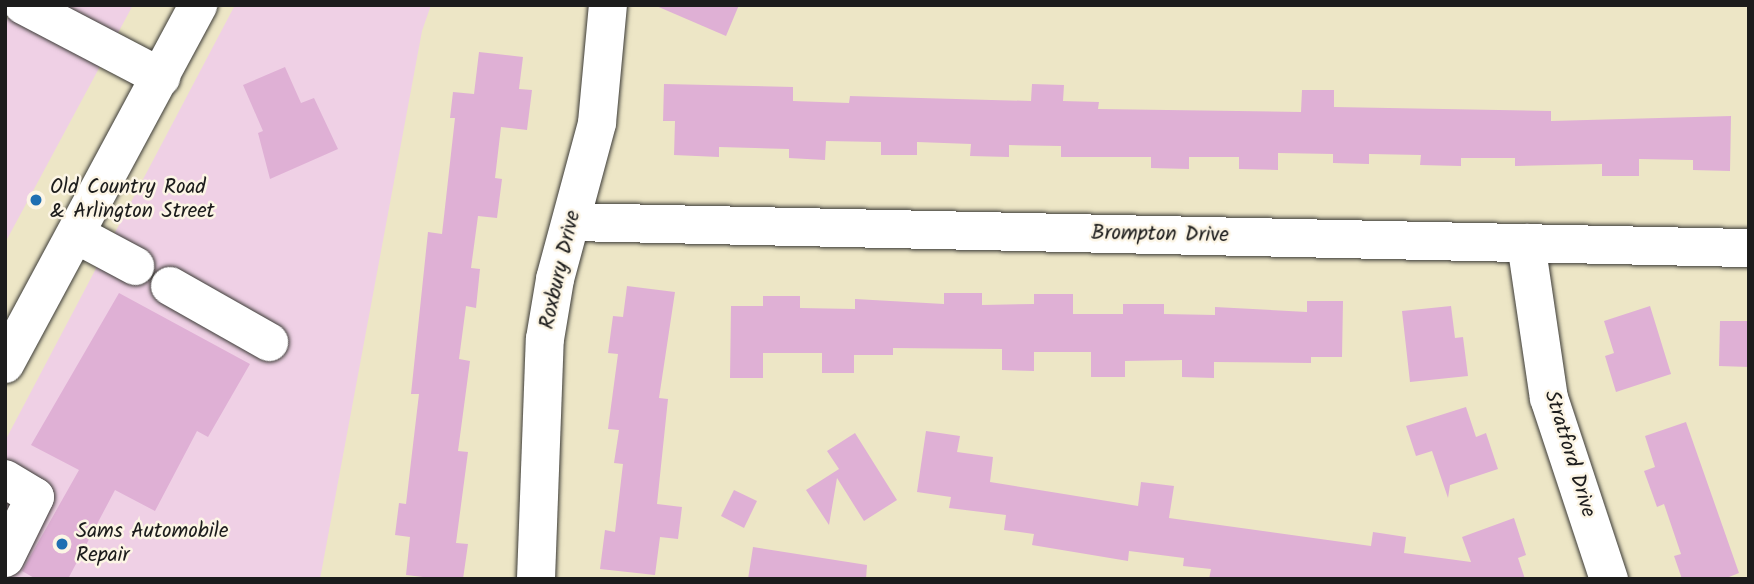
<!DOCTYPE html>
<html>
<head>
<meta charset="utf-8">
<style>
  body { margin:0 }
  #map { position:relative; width:1754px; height:584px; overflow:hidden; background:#ede6c6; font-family:Kalam,sans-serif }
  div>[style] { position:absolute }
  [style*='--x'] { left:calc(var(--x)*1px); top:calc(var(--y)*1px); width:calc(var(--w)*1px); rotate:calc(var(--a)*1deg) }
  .built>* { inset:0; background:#efd0e5 }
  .building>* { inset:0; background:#dfb0d5 }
  .roads { filter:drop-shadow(0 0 2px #3b3a36) drop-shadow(0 0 2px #3b3a36) }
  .minor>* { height:38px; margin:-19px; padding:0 19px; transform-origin:19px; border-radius:19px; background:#fff }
  .major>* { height:38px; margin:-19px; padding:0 19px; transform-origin:19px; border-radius:19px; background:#fff }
  .dots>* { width:19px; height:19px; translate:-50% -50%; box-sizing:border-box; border:4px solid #fcf5e5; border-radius:50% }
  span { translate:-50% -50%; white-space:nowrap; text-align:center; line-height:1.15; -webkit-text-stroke:5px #fcf5e5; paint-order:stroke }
  .poi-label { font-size:21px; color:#1c1c1c }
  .left { translate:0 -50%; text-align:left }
  .street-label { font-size:21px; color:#1c1c1c }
  .frame { position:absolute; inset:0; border:7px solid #1c1c1c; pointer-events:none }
</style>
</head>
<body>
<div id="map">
  <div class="built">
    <i style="clip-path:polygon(15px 5px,133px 5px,5px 243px,5px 24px)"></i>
    <i style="clip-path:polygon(235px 5px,431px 5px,422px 31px,320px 579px,5px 579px,5px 441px)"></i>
  </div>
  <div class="building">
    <i style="clip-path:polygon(654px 5px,739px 5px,726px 36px)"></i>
    <i style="clip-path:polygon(479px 52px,523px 57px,519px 89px,532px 90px,527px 130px,501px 127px,495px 178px,502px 179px,497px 218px,478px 216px,471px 268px,480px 269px,476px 308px,466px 306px,459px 359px,470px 361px,458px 451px,468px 452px,456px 543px,468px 544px,463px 579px,440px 579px,406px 575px,410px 537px,395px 535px,399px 503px,406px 504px,419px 394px,411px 394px,428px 232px,442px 234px,455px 118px,450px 118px,453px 92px,474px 94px)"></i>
    <i style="clip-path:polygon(285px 67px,301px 103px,314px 98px,338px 149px,270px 179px,258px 133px,263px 131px,243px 85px)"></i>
    <i style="clip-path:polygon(664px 84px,793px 87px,793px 101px,849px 103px,850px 96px,1031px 101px,1032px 84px,1064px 85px,1063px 101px,1099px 102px,1098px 109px,1301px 112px,1302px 90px,1334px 90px,1334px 107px,1551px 111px,1551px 121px,1731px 116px,1730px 171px,1693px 170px,1693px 160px,1639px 159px,1639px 176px,1602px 176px,1602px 164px,1515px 166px,1515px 158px,1461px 158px,1461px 166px,1420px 165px,1421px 155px,1369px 154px,1369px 164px,1333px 163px,1333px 154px,1278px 153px,1278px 170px,1239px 169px,1239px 157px,1189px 157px,1189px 169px,1151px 168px,1151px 157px,1061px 157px,1061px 146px,1009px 145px,1009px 157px,970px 156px,971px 144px,917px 142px,917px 155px,881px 155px,881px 142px,826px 141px,825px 160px,789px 158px,789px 149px,719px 147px,719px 157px,674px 155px,675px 121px,663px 121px)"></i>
    <i style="clip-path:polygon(627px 286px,675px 292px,659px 398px,668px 399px,657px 504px,682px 507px,678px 539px,660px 537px,655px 575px,600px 569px,605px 530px,615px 532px,623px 464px,614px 463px,619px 430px,608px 429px,618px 354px,608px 353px,613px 316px,623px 317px)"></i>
    <i style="clip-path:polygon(119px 293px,250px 364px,208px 437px,197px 431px,155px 511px,115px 490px,68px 579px,36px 579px,22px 571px,79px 470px,31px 445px)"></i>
    <i style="clip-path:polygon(944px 293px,982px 293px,982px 305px,1034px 304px,1034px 294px,1073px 294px,1073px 314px,1123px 314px,1123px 304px,1164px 304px,1164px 314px,1215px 315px,1215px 307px,1307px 312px,1307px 301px,1343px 301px,1342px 357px,1311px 357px,1311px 363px,1214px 362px,1214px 378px,1182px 377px,1182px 360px,1125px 361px,1125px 377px,1091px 377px,1091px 352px,1034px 352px,1034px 371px,1002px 370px,1002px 349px,893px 348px,893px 355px,854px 355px,854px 373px,822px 373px,822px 353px,763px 353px,763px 378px,730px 378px,731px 306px,763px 306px,763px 296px,800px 296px,800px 308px,855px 309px,855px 299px,944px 304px)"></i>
    <i style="clip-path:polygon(1451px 306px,1455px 338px,1463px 337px,1468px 376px,1410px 382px,1402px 311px)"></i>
    <i style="clip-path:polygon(1650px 306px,1671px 374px,1616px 392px,1605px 356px,1614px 353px,1604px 321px)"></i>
    <i style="clip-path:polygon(1720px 321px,1749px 321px,1749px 367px,1719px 366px)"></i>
    <i style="clip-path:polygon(1466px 407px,1476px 437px,1486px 433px,1498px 469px,1450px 485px,1448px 498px,1432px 451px,1416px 456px,1406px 426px)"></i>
    <i style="clip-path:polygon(1686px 422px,1739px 573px,1724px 579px,1682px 579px,1674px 556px,1681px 554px,1664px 504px,1657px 507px,1644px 471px,1655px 467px,1645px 436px)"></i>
    <i style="clip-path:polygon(926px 431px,960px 436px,957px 452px,993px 457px,990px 482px,1138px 506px,1141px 482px,1174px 486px,1169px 518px,1371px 546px,1373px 532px,1406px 537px,1404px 553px,1471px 562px,1462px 537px,1514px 518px,1526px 555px,1518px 558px,1525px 579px,1209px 579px,1211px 569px,1183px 566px,1184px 558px,1129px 551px,1128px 561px,1032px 545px,1034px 534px,1004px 530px,1006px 515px,949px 508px,951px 497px,917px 492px)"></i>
    <i style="clip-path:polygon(855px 433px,897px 500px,864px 521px,837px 478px,829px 525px,806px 490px,839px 469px,827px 451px)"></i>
    <i style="clip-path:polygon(734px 490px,757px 501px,744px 528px,721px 516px)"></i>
    <i style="clip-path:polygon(753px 547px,867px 565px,866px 579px,748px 579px)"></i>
  </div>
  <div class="roads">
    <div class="minor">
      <i style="--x:23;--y:5;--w:156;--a:27.6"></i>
      <i style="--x:572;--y:222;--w:1177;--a:1.27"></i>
      <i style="--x:77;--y:235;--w:66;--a:28.1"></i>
      <i style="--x:1526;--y:243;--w:157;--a:81.6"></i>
      <i style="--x:1549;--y:398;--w:191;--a:71.7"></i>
      <i style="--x:170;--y:286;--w:114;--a:29.5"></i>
      <i style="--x:5;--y:479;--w:35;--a:31"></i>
      <i style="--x:35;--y:497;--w:68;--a:116.2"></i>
      <i style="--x:536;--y:579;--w:240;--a:-87.9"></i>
      <i style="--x:545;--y:339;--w:61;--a:-80.5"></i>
      <i style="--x:555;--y:279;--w:162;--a:-74.9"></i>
      <i style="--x:597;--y:123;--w:119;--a:-84.7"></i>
    </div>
    <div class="major">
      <i style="--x:5;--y:364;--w:408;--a:-61.7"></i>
    </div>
  </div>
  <div class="dots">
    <i style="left:36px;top:200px;background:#1f6fb2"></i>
    <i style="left:62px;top:544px;background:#1f6fb2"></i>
  </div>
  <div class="poi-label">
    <span class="left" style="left:50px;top:200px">Old Country Road<br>&amp; Arlington Street</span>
    <span class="left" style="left:76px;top:544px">Sams Automobile<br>Repair</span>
  </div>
  <div class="street-label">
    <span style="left:1160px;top:235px;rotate:1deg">Brompton Drive</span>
    <span style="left:561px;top:270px;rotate:-77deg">Roxbury Drive</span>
    <span style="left:1569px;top:454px;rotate:73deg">Stratford Drive</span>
  </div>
  <div class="frame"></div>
</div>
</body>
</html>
